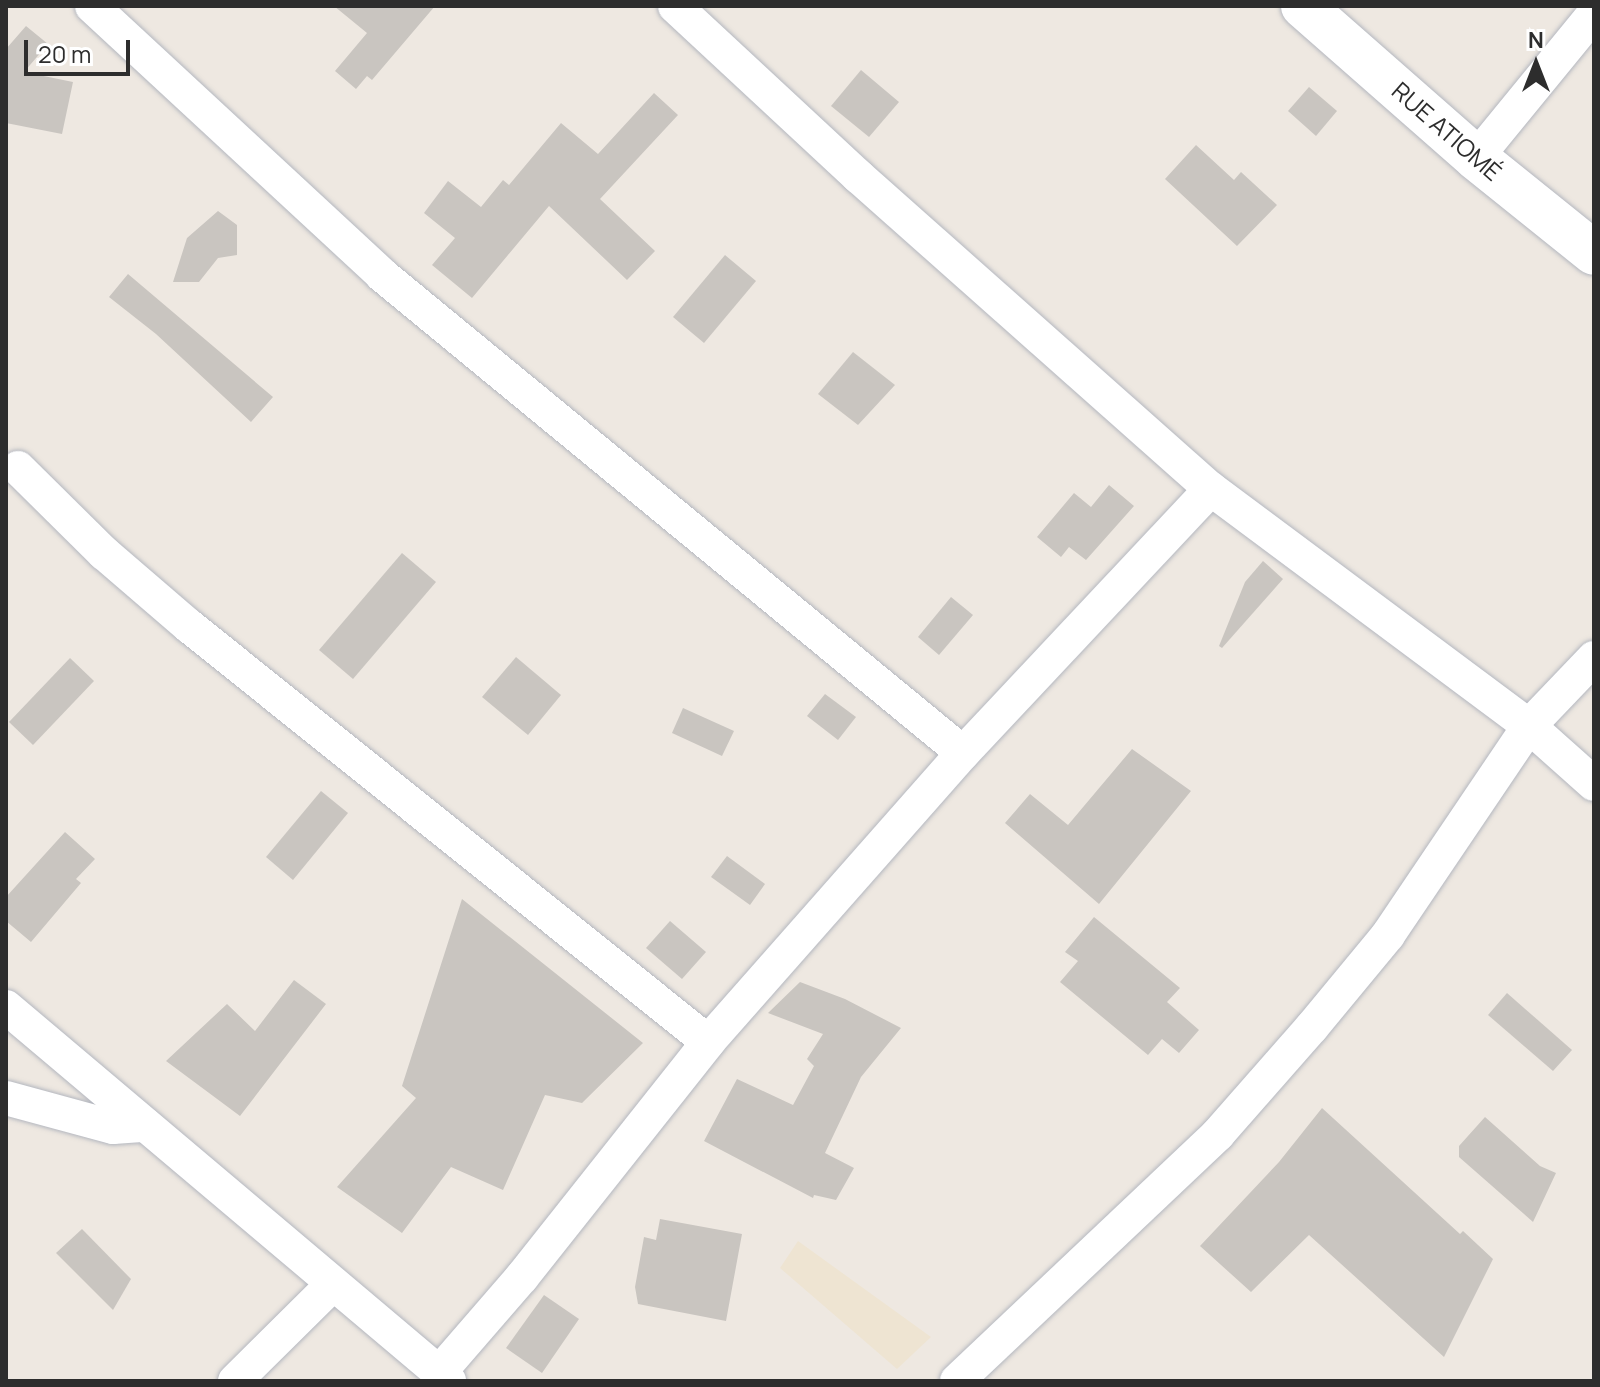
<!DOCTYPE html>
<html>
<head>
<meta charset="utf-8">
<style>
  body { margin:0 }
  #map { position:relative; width:1600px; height:1387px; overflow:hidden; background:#eee8e1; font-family:Manrope,sans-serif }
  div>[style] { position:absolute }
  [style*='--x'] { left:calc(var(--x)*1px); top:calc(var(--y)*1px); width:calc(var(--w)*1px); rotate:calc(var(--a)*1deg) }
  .education>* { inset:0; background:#eee4d2 }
  .building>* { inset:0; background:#c9c5c0 }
  .roads { filter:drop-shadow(0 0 2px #b4b7bf) drop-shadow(0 0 2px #b4b7bf) }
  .street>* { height:34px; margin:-17px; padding:0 17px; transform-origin:17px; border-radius:17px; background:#fff }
  .secondary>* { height:44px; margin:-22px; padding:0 22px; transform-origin:22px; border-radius:22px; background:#fff }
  span { translate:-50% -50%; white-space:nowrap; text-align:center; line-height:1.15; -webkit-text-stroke:6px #fff; paint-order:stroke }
  .street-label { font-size:24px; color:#2d2d2d }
  .frame { position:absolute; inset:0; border:8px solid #2d2d2d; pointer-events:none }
  .north { position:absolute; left:1496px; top:24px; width:80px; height:80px; -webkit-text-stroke:6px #fff; paint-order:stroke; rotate:0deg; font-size:22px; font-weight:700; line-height:32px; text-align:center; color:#2d2d2d }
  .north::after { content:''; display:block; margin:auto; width:28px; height:36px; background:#2d2d2d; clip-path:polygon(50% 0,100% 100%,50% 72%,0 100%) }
  .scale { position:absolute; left:24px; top:40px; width:106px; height:36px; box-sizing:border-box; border:4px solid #2d2d2d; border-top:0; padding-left:10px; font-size:24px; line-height:28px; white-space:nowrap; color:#2d2d2d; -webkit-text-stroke:6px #fff; paint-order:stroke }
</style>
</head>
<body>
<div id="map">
  <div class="education">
    <i style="clip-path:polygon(798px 1241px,931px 1337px,897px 1369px,780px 1268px)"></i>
  </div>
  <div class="building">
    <i style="clip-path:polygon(334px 6px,435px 6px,372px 80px,367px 76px,356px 89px,335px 71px,367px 33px)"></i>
    <i style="clip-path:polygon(26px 26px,48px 44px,24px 72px,73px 82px,62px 134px,6px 123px,6px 49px)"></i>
    <i style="clip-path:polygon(861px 70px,899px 102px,869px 137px,831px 106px)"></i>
    <i style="clip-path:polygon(1309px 87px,1337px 111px,1316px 136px,1288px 111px)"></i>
    <i style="clip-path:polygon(654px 93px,678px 115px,600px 199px,655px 251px,627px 280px,549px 206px,472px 298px,432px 265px,455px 238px,424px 213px,448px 181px,481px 207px,503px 180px,509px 185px,561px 123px,598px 154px)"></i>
    <i style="clip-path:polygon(1196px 145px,1234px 180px,1241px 172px,1277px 205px,1237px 246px,1165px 179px)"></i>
    <i style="clip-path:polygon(218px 211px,237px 225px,237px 255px,218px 258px,199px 282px,173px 282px,187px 238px)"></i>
    <i style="clip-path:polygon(725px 255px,756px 281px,704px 343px,673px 317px)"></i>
    <i style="clip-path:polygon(128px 274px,273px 397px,251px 422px,156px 334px,109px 297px)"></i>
    <i style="clip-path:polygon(853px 352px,895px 385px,858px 425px,818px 394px)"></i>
    <i style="clip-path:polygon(1109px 485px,1134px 506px,1086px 560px,1069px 547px,1061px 557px,1037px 537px,1074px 493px,1091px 507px)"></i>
    <i style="clip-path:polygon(402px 553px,436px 582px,353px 679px,319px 650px)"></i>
    <i style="clip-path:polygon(1263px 561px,1283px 579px,1222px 648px,1219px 646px,1245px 582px)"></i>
    <i style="clip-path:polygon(951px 597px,973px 615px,939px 655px,918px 637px)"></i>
    <i style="clip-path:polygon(516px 657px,561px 695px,528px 735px,482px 697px)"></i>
    <i style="clip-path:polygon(70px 658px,94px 681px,33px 745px,9px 722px)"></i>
    <i style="clip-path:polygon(825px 694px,856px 717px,838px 740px,807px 716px)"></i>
    <i style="clip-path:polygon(683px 708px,734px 731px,722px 756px,672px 733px)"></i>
    <i style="clip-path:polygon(1132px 749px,1191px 791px,1099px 904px,1005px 823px,1030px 794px,1068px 825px)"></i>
    <i style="clip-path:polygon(321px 791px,348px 813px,293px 880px,266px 857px)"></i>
    <i style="clip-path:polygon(65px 832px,95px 859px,76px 879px,81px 883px,31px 942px,6px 921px,6px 897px)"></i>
    <i style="clip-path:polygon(727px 856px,765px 884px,750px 905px,711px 877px)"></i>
    <i style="clip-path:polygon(462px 899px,643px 1043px,582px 1103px,545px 1095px,503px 1190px,451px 1167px,402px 1233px,337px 1187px,416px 1098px,402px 1086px)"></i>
    <i style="clip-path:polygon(1094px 917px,1180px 988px,1167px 1002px,1199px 1030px,1179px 1053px,1162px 1039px,1148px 1055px,1060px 982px,1078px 961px,1065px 952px)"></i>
    <i style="clip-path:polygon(670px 921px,706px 952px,682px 979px,646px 948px)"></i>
    <i style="clip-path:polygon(294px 980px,326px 1004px,240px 1116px,166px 1061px,227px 1004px,255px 1031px)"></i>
    <i style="clip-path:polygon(800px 982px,845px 999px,901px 1028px,861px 1077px,825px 1153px,854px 1168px,836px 1200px,814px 1195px,813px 1198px,704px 1141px,737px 1079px,793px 1105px,814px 1066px,807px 1059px,823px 1034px,768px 1013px)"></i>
    <i style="clip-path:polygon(1507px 993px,1572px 1050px,1553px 1071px,1488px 1015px)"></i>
    <i style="clip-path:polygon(1322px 1108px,1460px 1234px,1463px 1231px,1493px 1259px,1444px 1357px,1309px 1235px,1251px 1292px,1200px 1246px,1279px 1162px)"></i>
    <i style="clip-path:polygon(1485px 1117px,1540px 1166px,1556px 1173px,1533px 1222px,1459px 1157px,1459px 1146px)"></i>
    <i style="clip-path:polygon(660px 1219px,742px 1234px,726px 1321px,638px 1304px,635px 1287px,644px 1237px,656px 1240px)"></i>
    <i style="clip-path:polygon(82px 1229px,131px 1279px,113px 1310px,56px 1253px)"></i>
    <i style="clip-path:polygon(544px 1295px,579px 1319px,542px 1373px,506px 1348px)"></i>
  </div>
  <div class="roads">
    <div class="street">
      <i style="--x:92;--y:6;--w:396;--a:42.8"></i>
      <i style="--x:382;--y:275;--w:752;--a:39.44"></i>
      <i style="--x:963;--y:753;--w:362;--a:-46.8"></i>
      <i style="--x:675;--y:6;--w:250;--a:42.9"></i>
      <i style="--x:858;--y:176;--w:472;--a:41.6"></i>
      <i style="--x:1211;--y:489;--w:397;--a:36.7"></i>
      <i style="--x:1529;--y:726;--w:87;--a:41.7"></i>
      <i style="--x:1476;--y:158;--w:186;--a:-50.7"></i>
      <i style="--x:18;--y:468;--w:121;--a:44.7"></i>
      <i style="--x:104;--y:553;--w:112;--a:40.7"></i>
      <i style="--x:189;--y:626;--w:665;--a:38.71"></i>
      <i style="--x:6;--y:1007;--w:580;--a:40.17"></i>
      <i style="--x:6;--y:1098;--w:111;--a:15.2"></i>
      <i style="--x:113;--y:1127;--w:32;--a:-4"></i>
      <i style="--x:438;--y:1374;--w:128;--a:-49.1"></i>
      <i style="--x:522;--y:1277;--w:300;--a:-51.6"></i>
      <i style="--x:708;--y:1042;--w:385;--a:-48.6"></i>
      <i style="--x:235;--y:1381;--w:138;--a:-44.7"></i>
      <i style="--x:957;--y:1381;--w:359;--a:-43.4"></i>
      <i style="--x:1218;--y:1134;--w:142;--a:-48.7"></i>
      <i style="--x:1312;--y:1027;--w:119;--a:-50.4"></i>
      <i style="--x:1388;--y:935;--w:252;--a:-56"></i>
      <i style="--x:1529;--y:726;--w:94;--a:-46.3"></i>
    </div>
    <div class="secondary">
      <i style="--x:1303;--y:6;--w:230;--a:41.3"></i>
      <i style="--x:1476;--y:158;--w:151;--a:38.8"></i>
    </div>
  </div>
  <div class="street-label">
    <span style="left:1447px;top:131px;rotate:41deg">RUE ATIOMÉ</span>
  </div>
  <div class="frame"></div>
  <div class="north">N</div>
  <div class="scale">20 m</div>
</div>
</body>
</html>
